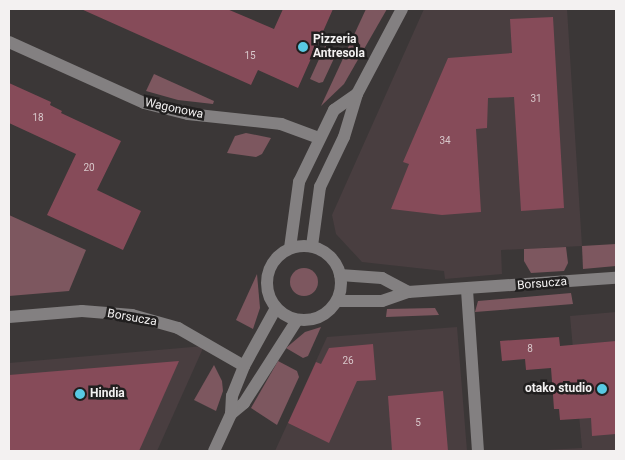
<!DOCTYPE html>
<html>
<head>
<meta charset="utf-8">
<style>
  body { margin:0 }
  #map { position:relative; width:625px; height:460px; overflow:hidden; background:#3b3737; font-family:Roboto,sans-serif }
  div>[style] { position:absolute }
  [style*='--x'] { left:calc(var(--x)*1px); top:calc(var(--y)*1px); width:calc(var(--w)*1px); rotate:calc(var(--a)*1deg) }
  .built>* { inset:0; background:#493e40 }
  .green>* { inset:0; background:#7d575f }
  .round { border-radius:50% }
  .building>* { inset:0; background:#864b59 }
  .minor>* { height:12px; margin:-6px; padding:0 6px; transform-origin:6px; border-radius:6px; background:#838081 }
  .minor>.ring { margin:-6px; padding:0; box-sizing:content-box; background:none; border:12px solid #838081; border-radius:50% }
  .dots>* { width:14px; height:14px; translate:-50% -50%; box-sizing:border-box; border:2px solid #211f1f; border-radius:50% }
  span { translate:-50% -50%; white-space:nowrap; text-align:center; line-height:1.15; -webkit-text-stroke:5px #211f1f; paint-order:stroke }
  .number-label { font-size:10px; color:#d8c8cb }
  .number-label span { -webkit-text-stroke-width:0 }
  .poi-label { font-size:12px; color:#f3f1f1; font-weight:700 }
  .left { translate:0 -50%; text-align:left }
  .right { translate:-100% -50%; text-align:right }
  .street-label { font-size:12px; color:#f3f1f1 }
  .frame { position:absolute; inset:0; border:10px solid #f3f1f1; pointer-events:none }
</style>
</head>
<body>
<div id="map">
  <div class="built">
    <i style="clip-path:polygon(424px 9px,567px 9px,582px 246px,501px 250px,502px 274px,445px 279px,444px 271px,362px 262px,336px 234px,332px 215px)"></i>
    <i style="clip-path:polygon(616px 312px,616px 451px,528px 451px,582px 448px,570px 316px)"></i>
    <i style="clip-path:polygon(457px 327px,467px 451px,275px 451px,327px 337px)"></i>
    <i style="clip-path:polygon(204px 346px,157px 451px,9px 451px,9px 363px)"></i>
  </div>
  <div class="green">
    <i style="clip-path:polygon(366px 9px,387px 9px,344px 84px,321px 106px)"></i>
    <i style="clip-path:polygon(325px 46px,337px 52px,323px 82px,319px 83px,310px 79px)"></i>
    <i style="clip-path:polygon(154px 74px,214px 101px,213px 104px,178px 100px,146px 91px)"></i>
    <i style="clip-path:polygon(246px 133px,271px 138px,262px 154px,256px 157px,227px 153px,235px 136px)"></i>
    <i style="clip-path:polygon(9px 215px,86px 250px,69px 291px,9px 296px)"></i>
    <i style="clip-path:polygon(616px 244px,616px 266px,583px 269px,582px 246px)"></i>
    <i style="clip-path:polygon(566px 247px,568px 263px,564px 271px,531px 273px,524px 261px,524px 249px)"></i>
    <i class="round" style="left:290px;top:268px;width:28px;height:28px"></i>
    <i style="clip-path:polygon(257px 274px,260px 308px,253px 329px,236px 320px)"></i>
    <i style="clip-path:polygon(571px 293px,573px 304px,475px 312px,478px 301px)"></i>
    <i style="clip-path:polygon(435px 308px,439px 315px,386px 317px,387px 309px)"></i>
    <i style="clip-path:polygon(321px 327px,308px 356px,303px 358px,286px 348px,305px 332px)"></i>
    <i style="clip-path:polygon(278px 361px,297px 371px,299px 377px,277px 425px,251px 408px)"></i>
    <i style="clip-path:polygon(214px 365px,222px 381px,223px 391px,216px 411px,194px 400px)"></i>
  </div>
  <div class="building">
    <i style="clip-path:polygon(81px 9px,227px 9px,274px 29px,283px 9px,333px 9px,298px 88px,258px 70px,251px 85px)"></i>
    <i style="clip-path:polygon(553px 17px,564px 208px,521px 211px,514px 97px,488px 98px,487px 128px,476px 129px,481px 212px,442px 215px,391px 209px,409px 164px,403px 162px,448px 58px,512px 53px,510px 19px)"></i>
    <i style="clip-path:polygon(9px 83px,51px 102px,50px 105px,62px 111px,61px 113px,121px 141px,97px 190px,141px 211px,123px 250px,47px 215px,76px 154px,9px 123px)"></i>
    <i style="clip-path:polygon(559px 337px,560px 346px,616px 341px,616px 434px,592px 436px,591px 418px,560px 420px,559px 409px,554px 409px,551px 368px,526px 370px,525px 359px,502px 361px,500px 341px)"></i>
    <i style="clip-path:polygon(373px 344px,376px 380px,357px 381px,329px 443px,288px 423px,316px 362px,321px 364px,329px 348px)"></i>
    <i style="clip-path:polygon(179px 361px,139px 451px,9px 451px,9px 375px)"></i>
    <i style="clip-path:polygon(443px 391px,448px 451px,392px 451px,388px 396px)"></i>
  </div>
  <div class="minor">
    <i style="--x:9;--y:42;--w:148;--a:24.3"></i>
    <i style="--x:144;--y:103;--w:45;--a:14"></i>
    <i style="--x:188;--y:114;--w:94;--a:6.1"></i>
    <i style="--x:281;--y:124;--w:40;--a:20.2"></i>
    <i class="ring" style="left:267px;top:246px;width:62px;height:62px"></i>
    <i style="--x:312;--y:246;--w:60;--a:-82.3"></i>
    <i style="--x:320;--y:187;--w:55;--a:-64.4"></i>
    <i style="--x:344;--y:137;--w:45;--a:-73.2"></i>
    <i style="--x:357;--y:94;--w:96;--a:-62.1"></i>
    <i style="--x:290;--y:248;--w:67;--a:-82.2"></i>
    <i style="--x:299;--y:182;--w:80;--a:-64.1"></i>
    <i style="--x:334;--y:110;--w:28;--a:-35"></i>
    <i style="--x:340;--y:275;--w:42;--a:4.1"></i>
    <i style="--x:382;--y:278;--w:30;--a:28"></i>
    <i style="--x:467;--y:290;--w:161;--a:86.1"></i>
    <i style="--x:337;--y:301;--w:45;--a:0"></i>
    <i style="--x:382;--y:301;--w:28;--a:-19"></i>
    <i style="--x:408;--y:292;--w:208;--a:-3.9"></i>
    <i style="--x:9;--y:317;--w:73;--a:-4.7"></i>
    <i style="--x:82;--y:311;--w:50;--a:4.6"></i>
    <i style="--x:132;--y:315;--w:48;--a:15.8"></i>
    <i style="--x:178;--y:328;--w:76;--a:29.9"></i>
    <i style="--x:231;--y:414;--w:17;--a:-40"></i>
    <i style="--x:244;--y:403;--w:98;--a:-57.4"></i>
    <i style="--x:214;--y:451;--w:41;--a:-65.3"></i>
    <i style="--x:231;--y:414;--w:18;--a:-87"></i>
    <i style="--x:232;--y:396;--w:32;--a:-68"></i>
    <i style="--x:244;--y:366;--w:66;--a:-61.1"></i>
  </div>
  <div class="dots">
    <i style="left:303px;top:47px;background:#58c9e3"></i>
    <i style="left:602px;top:389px;background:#58c9e3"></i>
    <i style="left:80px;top:394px;background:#58c9e3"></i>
  </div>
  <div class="number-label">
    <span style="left:250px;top:56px">15</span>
    <span style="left:536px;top:99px">31</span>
    <span style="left:38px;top:118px">18</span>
    <span style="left:445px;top:141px">34</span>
    <span style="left:89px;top:168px">20</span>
    <span style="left:530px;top:349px">8</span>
    <span style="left:348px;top:361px">26</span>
    <span style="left:418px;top:423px">5</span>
  </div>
  <div class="poi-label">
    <span class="left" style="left:313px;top:47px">Pizzeria<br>Antresola</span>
    <span class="right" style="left:592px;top:389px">otako studio</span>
    <span class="left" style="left:90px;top:394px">Hindia</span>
  </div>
  <div class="street-label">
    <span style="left:174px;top:109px;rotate:12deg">Wagonowa</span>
    <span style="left:542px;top:284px;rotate:-5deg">Borsucza</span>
    <span style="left:132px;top:318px;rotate:10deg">Borsucza</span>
  </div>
  <div class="frame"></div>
</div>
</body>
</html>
